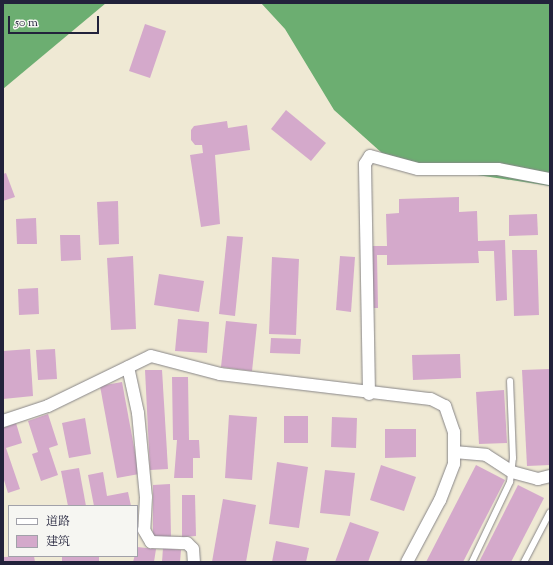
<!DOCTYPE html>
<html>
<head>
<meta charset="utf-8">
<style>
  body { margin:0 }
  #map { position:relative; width:553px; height:565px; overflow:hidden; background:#efe9d4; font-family:"Sorts Mill Goudy","Noto Serif SC",serif }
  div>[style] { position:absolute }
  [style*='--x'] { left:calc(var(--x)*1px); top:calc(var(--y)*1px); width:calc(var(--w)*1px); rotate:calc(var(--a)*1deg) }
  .forest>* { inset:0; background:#6cae71 }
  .building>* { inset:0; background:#d4a9cb }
  .roads { filter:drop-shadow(0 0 1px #888688) drop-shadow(0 0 1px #888688) }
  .service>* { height:6px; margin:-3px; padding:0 3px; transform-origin:3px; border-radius:3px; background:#fff }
  .minor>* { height:12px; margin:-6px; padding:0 6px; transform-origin:6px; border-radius:6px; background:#fff }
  span { translate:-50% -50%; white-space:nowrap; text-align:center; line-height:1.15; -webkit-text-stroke:3px #f6f6f2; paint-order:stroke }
  .frame { position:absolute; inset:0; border:4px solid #22223b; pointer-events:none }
  .legend { position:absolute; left:8px; top:505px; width:130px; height:52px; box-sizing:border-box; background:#f6f6f2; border:1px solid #a1a1a9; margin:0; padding:5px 7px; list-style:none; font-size:12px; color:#22223b }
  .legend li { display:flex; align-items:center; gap:8px; height:20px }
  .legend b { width:20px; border:1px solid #a1a1a9 }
  .scale { position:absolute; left:8px; top:16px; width:91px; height:18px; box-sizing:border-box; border:2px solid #22223b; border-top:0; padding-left:5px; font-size:12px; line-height:14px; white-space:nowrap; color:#22223b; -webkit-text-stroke:3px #f6f6f2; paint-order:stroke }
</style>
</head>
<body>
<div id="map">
  <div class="forest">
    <i style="clip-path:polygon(3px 3px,106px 3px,3px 89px)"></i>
    <i style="clip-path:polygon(261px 3px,550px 3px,550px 186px,392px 162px,334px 110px,285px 29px)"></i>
  </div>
  <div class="building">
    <i style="clip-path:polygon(145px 24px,166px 31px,150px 78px,129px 71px)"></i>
    <i style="clip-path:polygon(286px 110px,326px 143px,311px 161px,271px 129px)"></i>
    <i style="clip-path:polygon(227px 121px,228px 128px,247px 125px,250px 150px,215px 155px,220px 224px,201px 227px,190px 155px,203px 153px,202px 145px,195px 145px,191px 140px,191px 130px,194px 126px)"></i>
    <i style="clip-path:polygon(6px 173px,15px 197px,3px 201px,3px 174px)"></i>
    <i style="clip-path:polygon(459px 197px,459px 212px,477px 211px,478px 241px,505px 240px,507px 300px,496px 301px,494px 251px,478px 251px,479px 263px,387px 265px,387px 255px,377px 255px,378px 308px,370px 308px,368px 246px,387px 246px,386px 214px,399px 213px,399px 199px)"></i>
    <i style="clip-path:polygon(118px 201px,119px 244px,99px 245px,97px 202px)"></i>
    <i style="clip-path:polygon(537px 214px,538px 235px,509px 236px,509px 215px)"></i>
    <i style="clip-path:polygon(36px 218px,37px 244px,17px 244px,16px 219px)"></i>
    <i style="clip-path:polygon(60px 235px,80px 235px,81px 260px,61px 261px)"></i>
    <i style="clip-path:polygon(227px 236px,243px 237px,235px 316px,219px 314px)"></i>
    <i style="clip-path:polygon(512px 250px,537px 250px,539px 315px,514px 316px)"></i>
    <i style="clip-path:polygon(133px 256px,136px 329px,111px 330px,107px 258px)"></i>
    <i style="clip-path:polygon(340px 256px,355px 257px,351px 312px,336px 310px)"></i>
    <i style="clip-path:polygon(272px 257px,299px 259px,296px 335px,269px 334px)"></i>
    <i style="clip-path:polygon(159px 274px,204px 281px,199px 312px,154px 305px)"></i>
    <i style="clip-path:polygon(38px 288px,39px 314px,19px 315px,18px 289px)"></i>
    <i style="clip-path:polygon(178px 319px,209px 322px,207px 353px,175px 351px)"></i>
    <i style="clip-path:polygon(226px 321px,257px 324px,252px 371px,221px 367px)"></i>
    <i style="clip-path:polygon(271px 338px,301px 339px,300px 354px,270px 353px)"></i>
    <i style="clip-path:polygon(30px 349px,33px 396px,3px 399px,3px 351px)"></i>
    <i style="clip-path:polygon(55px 349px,57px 379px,38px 380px,36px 350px)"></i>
    <i style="clip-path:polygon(460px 354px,461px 378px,413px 380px,412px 355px)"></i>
    <i style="clip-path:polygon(550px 369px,550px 465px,527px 466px,522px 370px)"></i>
    <i style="clip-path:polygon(145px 370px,162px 370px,168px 469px,150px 470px)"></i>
    <i style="clip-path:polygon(172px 377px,188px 377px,189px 440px,199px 440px,200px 458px,193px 458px,193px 478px,174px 478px,177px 440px,173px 440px)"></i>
    <i style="clip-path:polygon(122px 382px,139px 474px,117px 478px,100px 386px)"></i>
    <i style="clip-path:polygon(504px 390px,507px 443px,479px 444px,476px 392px)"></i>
    <i style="clip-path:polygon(48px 414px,58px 445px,49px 448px,58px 475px,41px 481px,32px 454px,38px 452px,28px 421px)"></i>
    <i style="clip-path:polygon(229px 415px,257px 417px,252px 480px,225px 478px)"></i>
    <i style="clip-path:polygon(284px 416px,308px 416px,308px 443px,284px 443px)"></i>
    <i style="clip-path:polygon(332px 417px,357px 418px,356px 448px,331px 447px)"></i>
    <i style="clip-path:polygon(85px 418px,91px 454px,69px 458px,62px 423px)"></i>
    <i style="clip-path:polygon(16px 423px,22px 443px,6px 448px,20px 489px,8px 493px,3px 477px,3px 428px)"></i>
    <i style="clip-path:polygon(385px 429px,416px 429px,416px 457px,385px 458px)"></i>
    <i style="clip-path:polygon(277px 462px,308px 467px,299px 528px,269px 524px)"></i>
    <i style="clip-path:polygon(381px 465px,416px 477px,404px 511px,370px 500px)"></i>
    <i style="clip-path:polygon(476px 465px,505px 480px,463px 562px,426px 562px)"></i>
    <i style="clip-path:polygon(79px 468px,86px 506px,68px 506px,61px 471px)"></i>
    <i style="clip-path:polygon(325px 470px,355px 473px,350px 516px,320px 513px)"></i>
    <i style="clip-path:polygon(103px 472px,107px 496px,128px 492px,131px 506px,94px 506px,88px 475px)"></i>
    <i style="clip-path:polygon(170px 484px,171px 537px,153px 537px,153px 485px)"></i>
    <i style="clip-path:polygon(518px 485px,544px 498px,511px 562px,479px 562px)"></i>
    <i style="clip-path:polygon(182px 495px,195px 495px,196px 536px,182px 537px)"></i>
    <i style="clip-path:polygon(223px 499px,256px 505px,246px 562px,212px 562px)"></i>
    <i style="clip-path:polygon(350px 522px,379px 532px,368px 562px,335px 562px)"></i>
    <i style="clip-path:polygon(276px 541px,309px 548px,306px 562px,272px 562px)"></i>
    <i style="clip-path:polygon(137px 547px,156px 549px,154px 562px,133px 562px)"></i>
    <i style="clip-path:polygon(163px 548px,181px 550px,180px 562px,162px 562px)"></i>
    <i style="clip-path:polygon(34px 556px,35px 562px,3px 562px,3px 557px)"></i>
    <i style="clip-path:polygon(62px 556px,99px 556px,99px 562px,62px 562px)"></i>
  </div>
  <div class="roads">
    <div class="service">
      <i style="--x:472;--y:562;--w:89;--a:-64.6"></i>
      <i style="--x:510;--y:482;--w:24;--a:-83"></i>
      <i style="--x:513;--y:458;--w:77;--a:-92.2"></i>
      <i style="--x:524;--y:562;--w:56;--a:-62.5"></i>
    </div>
    <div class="minor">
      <i style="--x:128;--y:367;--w:47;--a:77.7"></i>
      <i style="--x:138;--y:413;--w:84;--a:84.6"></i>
      <i style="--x:146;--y:497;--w:33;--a:93"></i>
      <i style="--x:144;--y:530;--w:14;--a:60"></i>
      <i style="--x:151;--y:542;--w:36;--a:2"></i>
      <i style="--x:187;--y:543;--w:8;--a:45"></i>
      <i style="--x:193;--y:549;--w:13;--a:86"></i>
      <i style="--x:369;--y:394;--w:230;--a:-91"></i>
      <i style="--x:365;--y:164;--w:9;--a:-58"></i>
      <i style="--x:370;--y:156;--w:50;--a:15.2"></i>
      <i style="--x:418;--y:169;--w:80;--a:0"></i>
      <i style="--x:498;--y:169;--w:53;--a:10.9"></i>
      <i style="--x:3;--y:421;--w:47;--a:-18.4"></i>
      <i style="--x:48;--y:406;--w:114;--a:-25.9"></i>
      <i style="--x:151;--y:356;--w:71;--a:14.6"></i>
      <i style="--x:220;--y:374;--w:212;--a:6.8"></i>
      <i style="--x:431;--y:399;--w:16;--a:27"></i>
      <i style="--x:445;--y:406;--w:28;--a:71"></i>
      <i style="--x:454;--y:432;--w:32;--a:90"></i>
      <i style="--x:454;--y:464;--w:39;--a:111"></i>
      <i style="--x:440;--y:500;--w:70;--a:118"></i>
      <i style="--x:454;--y:452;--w:32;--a:5"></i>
      <i style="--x:486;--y:455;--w:31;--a:33"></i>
      <i style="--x:512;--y:472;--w:27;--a:15"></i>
      <i style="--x:538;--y:479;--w:12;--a:-14"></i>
    </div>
  </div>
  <div class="frame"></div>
  <ul class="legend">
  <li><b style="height:5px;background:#fff"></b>道路</li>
  <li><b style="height:11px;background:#d4a9cb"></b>建筑</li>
  </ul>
  <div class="scale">50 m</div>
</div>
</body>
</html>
